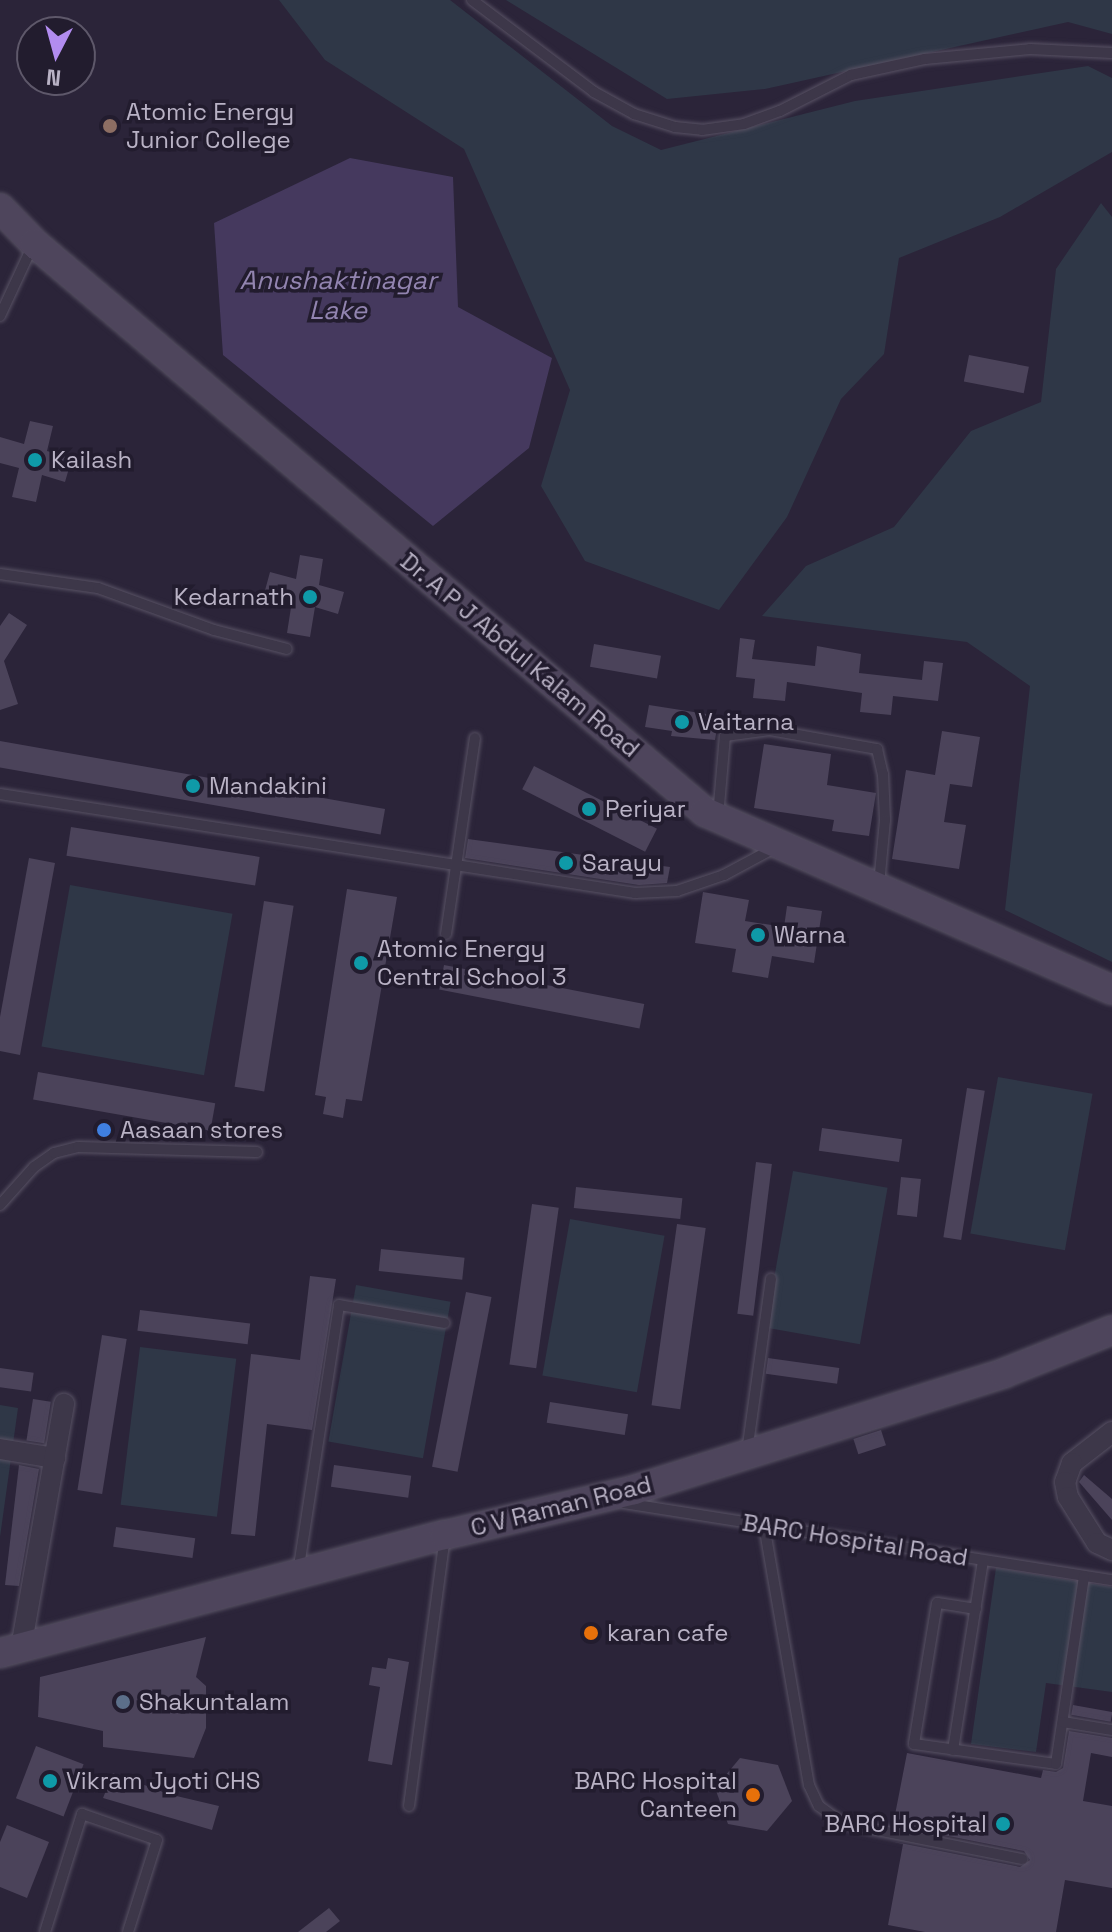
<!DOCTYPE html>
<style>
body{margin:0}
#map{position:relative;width:1112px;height:1932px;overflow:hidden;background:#2b2439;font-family:"Space Grotesk",sans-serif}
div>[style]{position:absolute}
.green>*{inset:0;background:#2f3747;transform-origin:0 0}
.water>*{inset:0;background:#45395e}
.building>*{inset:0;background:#4b435a;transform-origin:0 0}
.roads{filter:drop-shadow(0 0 2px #585264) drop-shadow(0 0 2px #585264)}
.lane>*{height:10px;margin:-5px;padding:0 5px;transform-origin:5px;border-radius:5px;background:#3d3749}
.street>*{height:20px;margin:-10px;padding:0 10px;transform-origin:10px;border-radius:10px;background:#3d3749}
.secondary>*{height:28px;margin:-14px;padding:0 14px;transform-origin:14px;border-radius:14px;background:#4e455c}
.dots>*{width:22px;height:22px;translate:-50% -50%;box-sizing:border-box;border:4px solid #221c2e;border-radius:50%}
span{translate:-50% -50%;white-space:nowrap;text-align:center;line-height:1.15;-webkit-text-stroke:7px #221c2e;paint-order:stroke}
.poi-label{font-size:24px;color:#b9b2c5}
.left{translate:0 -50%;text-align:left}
.right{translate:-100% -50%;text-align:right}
.street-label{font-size:24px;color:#b9b2c5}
.water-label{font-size:26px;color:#9284b0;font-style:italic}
.north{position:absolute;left:16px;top:16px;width:80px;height:80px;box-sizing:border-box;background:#221c2e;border:2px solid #5e586a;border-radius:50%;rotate:186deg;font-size:22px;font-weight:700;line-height:32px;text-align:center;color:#b9b2c5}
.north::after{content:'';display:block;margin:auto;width:28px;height:36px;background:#b28cf0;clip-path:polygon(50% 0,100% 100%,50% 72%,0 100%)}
</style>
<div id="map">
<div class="green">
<i style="clip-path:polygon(279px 0,450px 0,612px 126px,661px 150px,855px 101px,1088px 66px,1112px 78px,1112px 152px,1000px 217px,899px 258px,884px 354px,841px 399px,787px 517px,719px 610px,585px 561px,541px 486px,570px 390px,464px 149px,325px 60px)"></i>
<i style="clip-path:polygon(506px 0,1112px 0,1112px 34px,1068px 22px,765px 89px,667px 99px)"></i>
<i style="clip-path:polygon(1101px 203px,1112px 217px,1112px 962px,1005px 910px,1030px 686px,967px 642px,762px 616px,806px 566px,894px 527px,971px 431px,1041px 402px,1056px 269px)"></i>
<i style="left:70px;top:885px;width:165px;height:164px;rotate:10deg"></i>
<i style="left:998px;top:1077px;width:96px;height:159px;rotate:10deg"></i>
<i style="left:793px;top:1171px;width:96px;height:159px;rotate:10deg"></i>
<i style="left:570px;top:1219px;width:96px;height:159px;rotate:10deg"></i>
<i style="left:356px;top:1285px;width:96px;height:159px;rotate:10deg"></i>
<i style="left:140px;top:1347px;width:97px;height:159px;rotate:7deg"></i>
<i style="clip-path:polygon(0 1405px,18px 1408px,0 1537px)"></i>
<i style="clip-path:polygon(996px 1568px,1112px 1587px,1112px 1692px,1046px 1683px,1036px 1752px,971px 1744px)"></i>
</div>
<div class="water">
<i style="clip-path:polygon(350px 158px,453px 177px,458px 307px,552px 358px,529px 448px,433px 526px,223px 355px,214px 223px)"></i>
</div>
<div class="building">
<i style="left:969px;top:355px;width:61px;height:27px;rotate:11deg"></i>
<i style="clip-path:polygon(30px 421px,53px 426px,47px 451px,72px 458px,65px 482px,42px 475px,36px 502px,12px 497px,19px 468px,0 463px,0 437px,24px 444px)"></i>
<i style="clip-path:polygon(300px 555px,323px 559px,319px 585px,344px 592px,338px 614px,315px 607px,310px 637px,287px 633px,292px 601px,264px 594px,270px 572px,296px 579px)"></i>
<i style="clip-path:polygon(9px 613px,27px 625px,4px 661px,18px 704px,0 710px,0 626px)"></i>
<i style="clip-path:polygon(740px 638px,755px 640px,752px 659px,815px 666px,817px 646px,861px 654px,859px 673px,922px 680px,924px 661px,943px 663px,938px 701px,893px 696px,891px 715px,860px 712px,862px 693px,787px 682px,785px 701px,753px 698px,755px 679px,736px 677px)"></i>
<i style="left:594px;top:644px;width:68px;height:23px;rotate:10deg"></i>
<i style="clip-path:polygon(649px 705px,719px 716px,715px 740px,671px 736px,672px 731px,645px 727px)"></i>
<i style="clip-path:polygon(942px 731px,980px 737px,972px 787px,950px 784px,944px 822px,966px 825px,959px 869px,892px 859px,906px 770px,935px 775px)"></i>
<i style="left:0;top:741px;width:391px;height:26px;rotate:10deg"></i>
<i style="clip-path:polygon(764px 744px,831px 754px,827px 785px,876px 793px,869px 836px,832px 831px,834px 820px,754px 808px)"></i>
<i style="left:534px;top:766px;width:138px;height:26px;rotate:27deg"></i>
<i style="left:71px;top:827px;width:191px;height:29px;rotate:9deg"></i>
<i style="clip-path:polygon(468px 839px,670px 867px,667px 883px,639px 885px,465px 858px)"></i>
<i style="clip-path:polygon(29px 858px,55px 863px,20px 1055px,0 1051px,0 1017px)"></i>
<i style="clip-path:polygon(347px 889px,397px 897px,362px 1101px,346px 1099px,343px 1118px,323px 1114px,326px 1097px,315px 1095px)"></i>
<i style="clip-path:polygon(703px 892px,749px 900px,745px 921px,784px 927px,787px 906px,822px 911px,814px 963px,772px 956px,768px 978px,732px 972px,736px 949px,695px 943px)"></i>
<i style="left:264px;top:901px;width:30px;height:188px;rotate:9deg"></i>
<i style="left:444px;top:965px;width:204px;height:25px;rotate:11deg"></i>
<i style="left:38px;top:1072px;width:180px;height:28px;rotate:10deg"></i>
<i style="left:967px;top:1088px;width:18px;height:151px;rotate:9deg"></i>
<i style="left:822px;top:1128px;width:81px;height:23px;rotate:8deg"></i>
<i style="left:756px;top:1162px;width:16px;height:153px;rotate:7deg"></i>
<i style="left:901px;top:1177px;width:20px;height:38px;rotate:6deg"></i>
<i style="left:576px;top:1187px;width:107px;height:21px;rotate:6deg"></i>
<i style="left:532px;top:1204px;width:27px;height:162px;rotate:8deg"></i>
<i style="left:677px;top:1224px;width:29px;height:183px;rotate:8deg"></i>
<i style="left:381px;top:1249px;width:84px;height:22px;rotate:6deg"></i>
<i style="clip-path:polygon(310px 1276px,336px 1279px,312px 1430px,267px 1424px,255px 1536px,231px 1534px,251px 1354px,300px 1360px)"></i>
<i style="left:466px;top:1292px;width:26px;height:178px;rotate:11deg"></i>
<i style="left:140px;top:1310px;width:111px;height:21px;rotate:7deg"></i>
<i style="left:102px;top:1335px;width:25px;height:157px;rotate:9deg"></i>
<i style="left:768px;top:1358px;width:72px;height:16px;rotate:8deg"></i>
<i style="left:0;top:1368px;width:34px;height:19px;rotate:8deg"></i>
<i style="left:33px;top:1399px;width:18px;height:42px;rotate:9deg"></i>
<i style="left:550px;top:1402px;width:79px;height:21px;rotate:9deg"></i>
<i style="left:881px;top:1430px;width:16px;height:29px;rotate:72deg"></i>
<i style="clip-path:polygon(19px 1465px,39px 1469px,19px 1586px,5px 1585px)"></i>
<i style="left:334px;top:1465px;width:78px;height:22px;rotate:8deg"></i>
<i style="clip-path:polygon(1084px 1475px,1112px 1499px,1112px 1520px,1079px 1482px)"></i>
<i style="left:116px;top:1527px;width:80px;height:20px;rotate:8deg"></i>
<i style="clip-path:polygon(206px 1637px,196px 1677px,206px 1686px,206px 1728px,194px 1758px,103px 1747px,103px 1731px,38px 1717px,40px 1677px)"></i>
<i style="clip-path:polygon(388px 1658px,409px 1662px,392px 1765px,368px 1761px,380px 1687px,369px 1685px,372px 1667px,386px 1669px)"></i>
<i style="left:1073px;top:1705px;width:40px;height:10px;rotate:10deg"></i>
<i style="clip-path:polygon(1069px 1731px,1112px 1738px,1112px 1757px,1091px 1753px,1083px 1801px,1112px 1806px,1112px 1888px,1065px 1880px,1056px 1932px,925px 1932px,888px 1925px,903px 1844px,890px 1841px,1020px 1867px,1030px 1860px,1024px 1851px,893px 1825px,907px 1753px,1041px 1778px,1043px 1770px,1056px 1772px,1063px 1768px)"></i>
<i style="left:36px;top:1746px;width:51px;height:56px;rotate:21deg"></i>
<i style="clip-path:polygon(740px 1758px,778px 1765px,792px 1801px,767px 1831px,728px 1824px,715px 1788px)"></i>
<i style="clip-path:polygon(113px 1773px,168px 1794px,219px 1806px,212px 1830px,103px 1798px)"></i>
<i style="clip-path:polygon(7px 1825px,49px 1842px,27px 1898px,0 1887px,0 1842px)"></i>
<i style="clip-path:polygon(329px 1908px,340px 1921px,326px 1932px,298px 1932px)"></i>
</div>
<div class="roads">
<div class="lane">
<i style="left:472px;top:0;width:153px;rotate:37deg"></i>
<i style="left:594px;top:92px;width:46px;rotate:28.8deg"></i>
<i style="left:634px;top:114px;width:43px;rotate:17.6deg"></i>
<i style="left:675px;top:127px;width:27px;rotate:6deg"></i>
<i style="left:702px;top:130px;width:42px;rotate:-8.1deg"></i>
<i style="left:744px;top:124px;width:38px;rotate:-20deg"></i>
<i style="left:780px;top:111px;width:80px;rotate:-26.9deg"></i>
<i style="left:851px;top:75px;width:76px;rotate:-12.2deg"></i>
<i style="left:925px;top:59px;width:105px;rotate:-5.4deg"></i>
<i style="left:1030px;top:49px;width:82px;rotate:2.8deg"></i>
<i style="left:0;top:316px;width:78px;rotate:-65.1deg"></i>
<i style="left:0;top:574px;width:99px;rotate:8.1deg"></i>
<i style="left:98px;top:588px;width:123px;rotate:19.9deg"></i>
<i style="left:214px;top:630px;width:75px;rotate:14.6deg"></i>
<i style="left:0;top:794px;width:643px;rotate:8.86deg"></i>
<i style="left:635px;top:893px;width:42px;rotate:-2.7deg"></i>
<i style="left:677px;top:891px;width:50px;rotate:-18.8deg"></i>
<i style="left:724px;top:875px;width:59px;rotate:-28.3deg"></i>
<i style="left:718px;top:817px;width:81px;rotate:-85.1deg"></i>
<i style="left:725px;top:736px;width:45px;rotate:-7.6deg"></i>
<i style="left:770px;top:730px;width:109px;rotate:10.1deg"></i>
<i style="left:877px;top:749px;width:26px;rotate:77deg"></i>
<i style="left:883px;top:774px;width:46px;rotate:87.5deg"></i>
<i style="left:885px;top:820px;width:65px;rotate:95.3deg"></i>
<i style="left:446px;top:934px;width:198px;rotate:-81.6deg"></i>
<i style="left:0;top:1205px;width:51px;rotate:-48.2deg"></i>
<i style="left:34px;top:1167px;width:24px;rotate:-35deg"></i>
<i style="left:54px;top:1153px;width:25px;rotate:-14deg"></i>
<i style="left:78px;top:1147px;width:179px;rotate:1.6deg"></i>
<i style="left:747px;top:1452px;width:175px;rotate:-82.1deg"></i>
<i style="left:624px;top:1503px;width:494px;rotate:9deg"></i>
<i style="left:764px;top:1525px;width:264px;rotate:80.2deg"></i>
<i style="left:809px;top:1785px;width:23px;rotate:65deg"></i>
<i style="left:819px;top:1806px;width:29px;rotate:36deg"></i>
<i style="left:842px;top:1823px;width:184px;rotate:11.3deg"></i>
<i style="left:298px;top:1573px;width:271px;rotate:-81.3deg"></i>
<i style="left:339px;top:1305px;width:107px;rotate:9.7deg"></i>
<i style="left:976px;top:1609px;width:39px;rotate:-171deg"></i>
<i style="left:937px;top:1603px;width:143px;rotate:99.3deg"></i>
<i style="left:914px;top:1744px;width:143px;rotate:8deg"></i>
<i style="left:1056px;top:1764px;width:190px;rotate:-81.5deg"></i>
<i style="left:1063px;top:1722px;width:50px;rotate:9.3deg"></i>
<i style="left:953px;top:1750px;width:192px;rotate:-81deg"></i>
<i style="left:409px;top:1806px;width:271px;rotate:-82.4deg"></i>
<i style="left:45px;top:1932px;width:124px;rotate:-72.6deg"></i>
<i style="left:82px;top:1814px;width:79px;rotate:19.1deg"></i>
<i style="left:157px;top:1840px;width:96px;rotate:107.5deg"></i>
</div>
<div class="street">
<i style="left:1112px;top:1432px;width:51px;rotate:142.2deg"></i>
<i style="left:1072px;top:1463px;width:20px;rotate:110deg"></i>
<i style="left:1065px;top:1482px;width:15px;rotate:79deg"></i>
<i style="left:1068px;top:1497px;width:54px;rotate:57.8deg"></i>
<i style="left:1097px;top:1543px;width:17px;rotate:25deg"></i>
<i style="left:0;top:1449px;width:56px;rotate:9.3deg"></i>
<i style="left:21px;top:1648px;width:248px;rotate:-80deg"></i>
</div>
<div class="secondary">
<i style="left:0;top:208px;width:49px;rotate:45.8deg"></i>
<i style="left:34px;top:243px;width:880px;rotate:40.3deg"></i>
<i style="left:705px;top:812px;width:444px;rotate:23.6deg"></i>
<i style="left:0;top:1653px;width:460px;rotate:-14.9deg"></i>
<i style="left:445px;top:1535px;width:194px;rotate:-13.4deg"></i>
<i style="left:634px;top:1490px;width:388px;rotate:-17.5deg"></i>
<i style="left:1004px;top:1373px;width:116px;rotate:-21.7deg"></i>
</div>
</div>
<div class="dots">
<i style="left:110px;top:126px;background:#8d6e63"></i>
<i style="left:35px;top:460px;background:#0f9aa8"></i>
<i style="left:310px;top:597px;background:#0f9aa8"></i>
<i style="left:682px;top:722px;background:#0f9aa8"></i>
<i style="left:193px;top:786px;background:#0f9aa8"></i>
<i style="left:589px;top:809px;background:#0f9aa8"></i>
<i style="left:566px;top:863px;background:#0f9aa8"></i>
<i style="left:758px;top:935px;background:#0f9aa8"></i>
<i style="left:361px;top:963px;background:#0f9aa8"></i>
<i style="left:104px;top:1130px;background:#3f7fe0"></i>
<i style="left:591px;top:1633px;background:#e8710a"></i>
<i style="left:123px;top:1702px;background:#5c6f8a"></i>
<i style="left:50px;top:1781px;background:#0f9aa8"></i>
<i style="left:753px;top:1795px;background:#e8710a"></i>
<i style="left:1003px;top:1824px;background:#0f9aa8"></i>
</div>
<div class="poi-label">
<span class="left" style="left:126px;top:126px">Atomic Energy<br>Junior College</span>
<span class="left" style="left:51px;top:460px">Kailash</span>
<span class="right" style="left:294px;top:597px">Kedarnath</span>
<span class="left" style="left:698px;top:722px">Vaitarna</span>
<span class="left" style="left:209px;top:786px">Mandakini</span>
<span class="left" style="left:605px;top:809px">Periyar</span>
<span class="left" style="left:582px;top:863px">Sarayu</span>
<span class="left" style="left:774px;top:935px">Warna</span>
<span class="left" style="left:377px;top:963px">Atomic Energy<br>Central School 3</span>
<span class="left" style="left:120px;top:1130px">Aasaan stores</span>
<span class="left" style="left:607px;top:1633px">karan cafe</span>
<span class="left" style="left:139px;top:1702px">Shakuntalam</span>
<span class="left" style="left:66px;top:1781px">Vikram Jyoti CHS</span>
<span class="right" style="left:737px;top:1795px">BARC Hospital<br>Canteen</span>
<span class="right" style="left:987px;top:1824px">BARC Hospital</span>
</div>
<div class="street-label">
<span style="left:520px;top:655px;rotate:40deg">Dr. A P J Abdul Kalam Road</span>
<span style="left:561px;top:1506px;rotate:-14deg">C V Raman Road</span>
<span style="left:855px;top:1540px;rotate:9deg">BARC Hospital Road</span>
</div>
<div class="water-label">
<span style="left:338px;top:296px">Anushaktinagar<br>Lake</span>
</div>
<div class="north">N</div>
</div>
